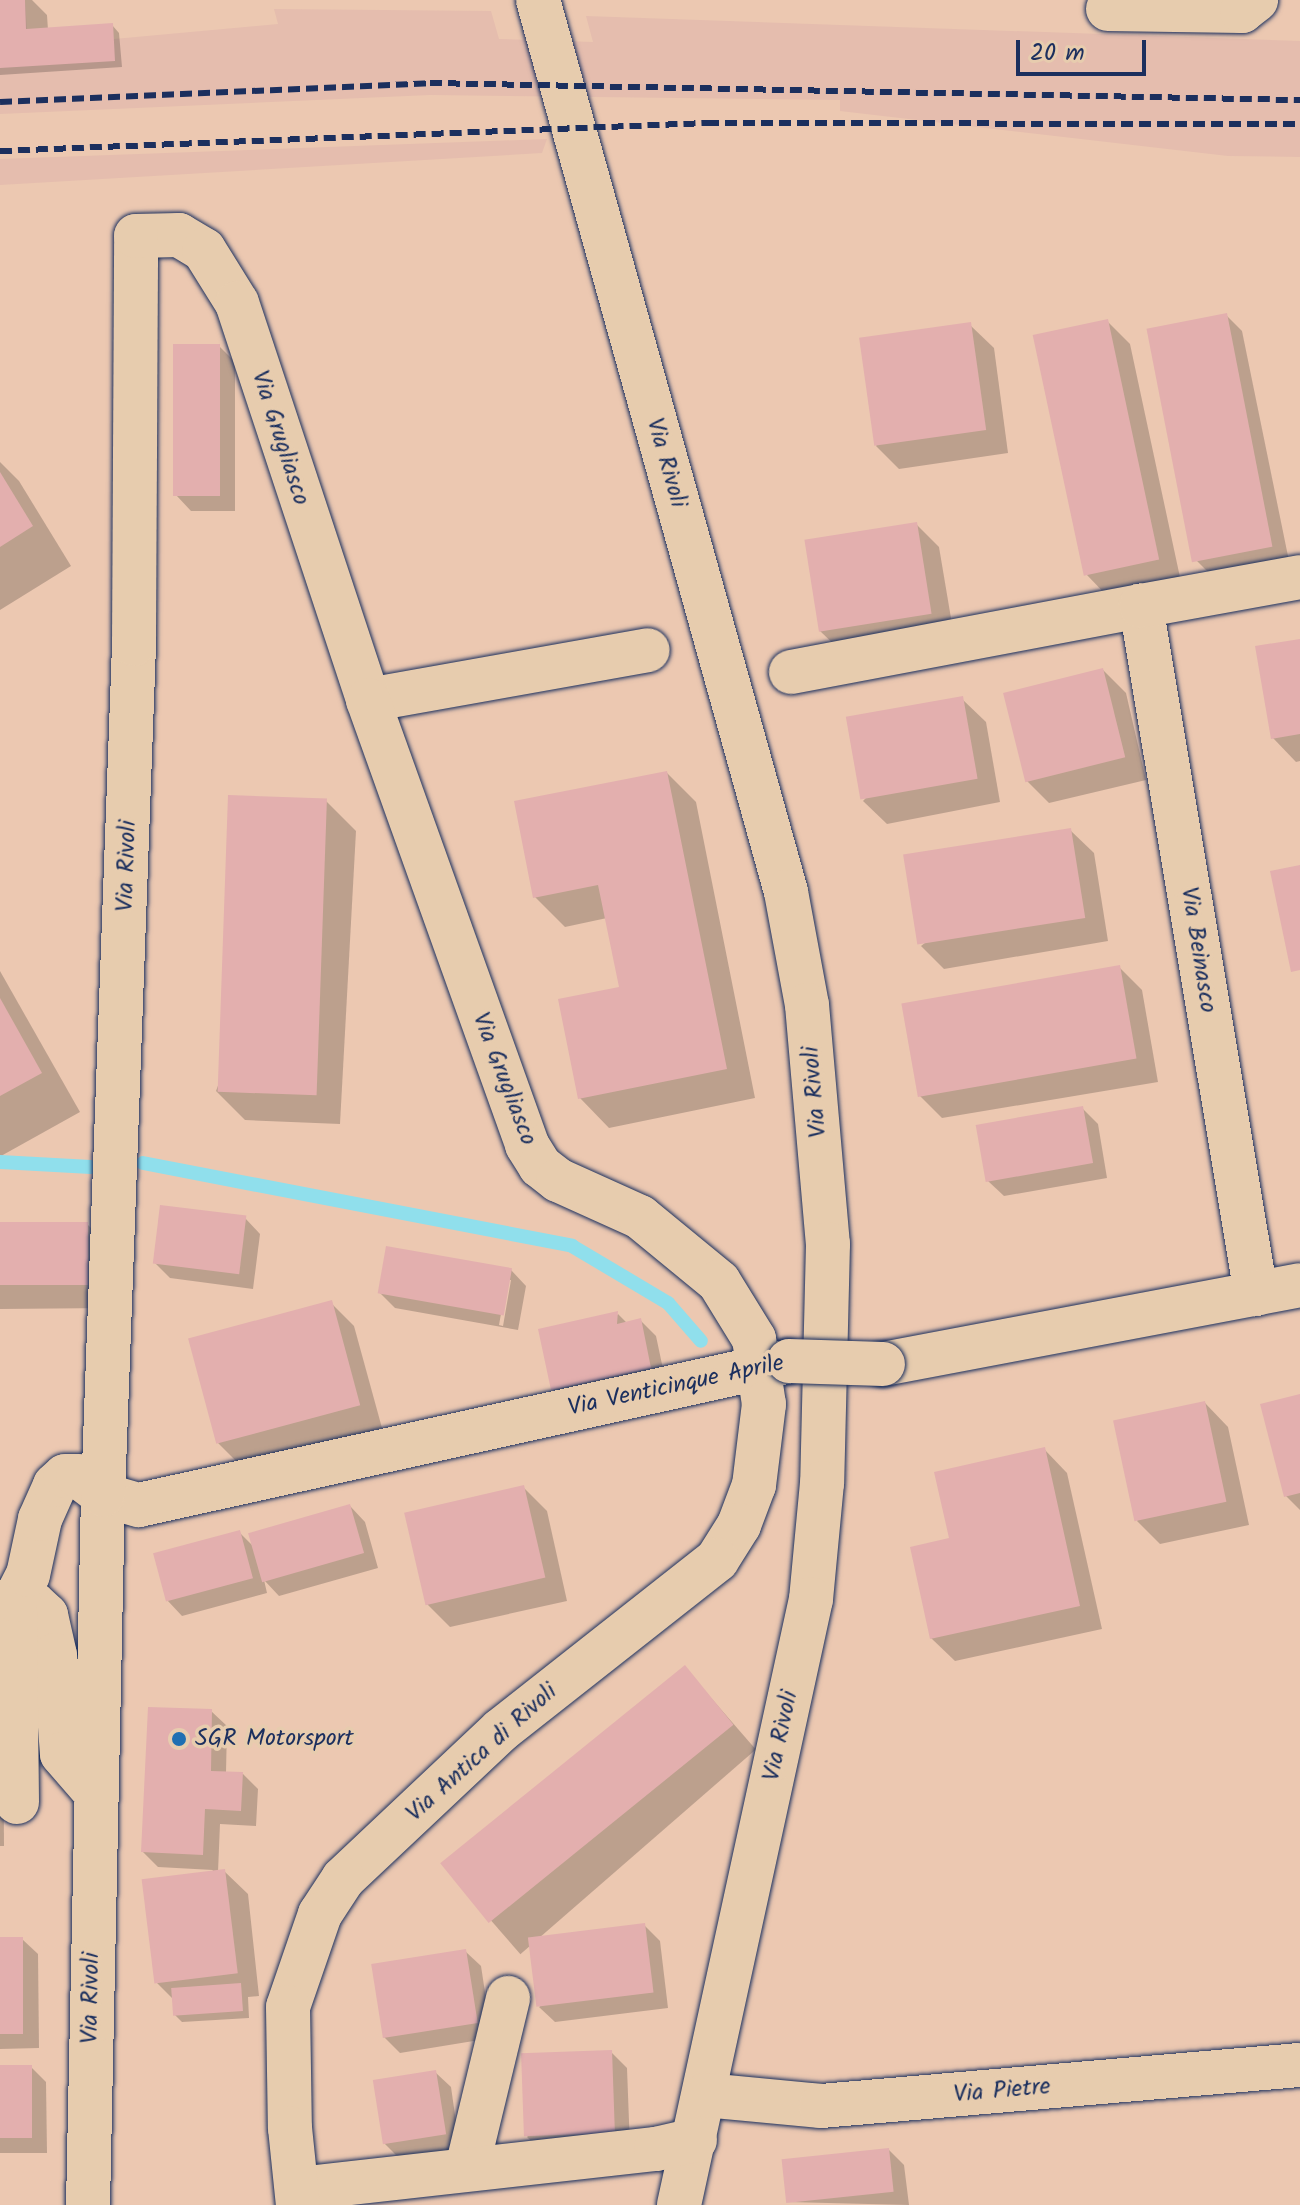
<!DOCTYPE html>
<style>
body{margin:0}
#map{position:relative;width:1300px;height:2205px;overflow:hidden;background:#ecc8b1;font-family:Kalam,sans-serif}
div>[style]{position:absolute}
.built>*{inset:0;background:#e5bdae}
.shadow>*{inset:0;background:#0003;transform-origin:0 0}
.stream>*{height:14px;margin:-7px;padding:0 7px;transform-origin:7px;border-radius:7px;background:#90dfec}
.building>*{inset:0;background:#e3afae;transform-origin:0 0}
.roads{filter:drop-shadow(0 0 2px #1b2f5e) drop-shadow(0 0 2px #1b2f5e)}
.minor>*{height:44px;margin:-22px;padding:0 22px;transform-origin:22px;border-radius:22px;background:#e7ccae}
.rail>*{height:6px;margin-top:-3px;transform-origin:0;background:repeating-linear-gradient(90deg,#1b2f5e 0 12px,transparent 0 18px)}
.bridges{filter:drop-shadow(0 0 2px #1b2f5e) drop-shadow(0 0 2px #1b2f5e)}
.minor-bridge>*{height:44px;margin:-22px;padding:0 22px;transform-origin:22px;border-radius:22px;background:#e7ccae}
.dots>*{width:22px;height:22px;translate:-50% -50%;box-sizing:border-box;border:4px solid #e7ccae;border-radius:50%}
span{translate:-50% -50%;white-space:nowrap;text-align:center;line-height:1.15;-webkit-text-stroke:7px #e7ccae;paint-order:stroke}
.street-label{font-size:24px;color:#1b2f5e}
.poi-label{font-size:24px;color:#1b2f5e}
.left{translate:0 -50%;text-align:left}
.scale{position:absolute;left:1016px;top:40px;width:130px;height:36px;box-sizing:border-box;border:4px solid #1b2f5e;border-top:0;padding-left:10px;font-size:24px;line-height:28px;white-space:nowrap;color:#1b2f5e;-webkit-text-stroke:6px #e7ccae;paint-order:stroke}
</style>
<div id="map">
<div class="built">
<i style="clip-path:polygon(0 0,25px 0,27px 29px,114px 39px,278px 24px,274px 9px,491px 11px,499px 39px,593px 42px,586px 16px,1300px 41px,1300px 157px,1228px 156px,840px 111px,840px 100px,430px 95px,0 114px)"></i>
<i style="clip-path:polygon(547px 139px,542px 153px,0 185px,0 159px)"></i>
</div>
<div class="shadow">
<i style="clip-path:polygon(0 0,32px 0,47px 15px,48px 30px,112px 25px,119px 33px,122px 67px,0 75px)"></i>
<i style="clip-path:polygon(1226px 315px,1242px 331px,1289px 561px,1213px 577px,1197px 561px)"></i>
<i style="clip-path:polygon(1107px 321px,1130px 344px,1181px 582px,1109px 598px,1086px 574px)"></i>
<i style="clip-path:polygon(970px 325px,994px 348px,1008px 453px,899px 469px,876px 446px)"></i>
<i style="clip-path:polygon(219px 346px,235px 362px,235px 511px,191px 511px,176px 495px)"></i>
<i style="clip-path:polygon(0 462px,19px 481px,71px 566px,0 610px)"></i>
<i style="clip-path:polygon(916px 524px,939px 547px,954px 636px,844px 654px,820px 631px)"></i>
<i style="clip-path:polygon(1300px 641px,1300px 761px,1296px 762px,1273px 738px)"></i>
<i style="clip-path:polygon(1103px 670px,1126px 693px,1146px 780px,1049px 803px,1026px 780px)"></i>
<i style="clip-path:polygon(962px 699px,986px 722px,1000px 802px,887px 824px,863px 801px)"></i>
<i style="clip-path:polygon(667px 773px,696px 802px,755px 1098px,609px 1128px,580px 1098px,621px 988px,607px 918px,565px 927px,535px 897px)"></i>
<i style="clip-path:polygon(326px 801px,356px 831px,340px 1124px,245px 1120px,216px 1091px)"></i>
<i style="clip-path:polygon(1070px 830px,1094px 853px,1108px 941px,944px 969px,921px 946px)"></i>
<i style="clip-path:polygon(1119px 967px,1142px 990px,1158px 1082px,942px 1118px,919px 1095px)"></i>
<i style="clip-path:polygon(0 971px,80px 1112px,1px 1156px,0 1155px)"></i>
<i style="clip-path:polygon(1082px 1108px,1098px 1124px,1107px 1178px,1004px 1196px,988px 1181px)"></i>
<i style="clip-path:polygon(245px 1218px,260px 1234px,253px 1289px,170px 1278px,154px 1262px)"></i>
<i style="clip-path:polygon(87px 1224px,110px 1247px,111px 1308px,0 1309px,0 1225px)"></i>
<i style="clip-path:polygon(evenodd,511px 1270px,526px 1286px,518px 1330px,395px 1308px,379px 1292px,511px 1270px,507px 1280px,511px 1280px,503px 1326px,499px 1325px,507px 1280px)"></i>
<i style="clip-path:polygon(331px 1303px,354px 1326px,382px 1428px,241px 1466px,218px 1443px)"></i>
<i style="clip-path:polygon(618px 1314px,627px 1323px,640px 1320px,656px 1336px,666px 1383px,569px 1405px,553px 1389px)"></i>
<i style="clip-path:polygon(1300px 1396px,1300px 1510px,1286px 1496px)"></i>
<i style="clip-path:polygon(1205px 1403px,1228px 1427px,1249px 1525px,1160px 1544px,1137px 1521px)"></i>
<i style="clip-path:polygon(1044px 1449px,1067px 1473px,1102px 1629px,955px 1661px,931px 1638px,951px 1540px)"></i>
<i style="clip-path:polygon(524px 1488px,547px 1511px,567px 1601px,450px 1627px,427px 1604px)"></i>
<i style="clip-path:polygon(350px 1506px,365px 1522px,378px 1568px,279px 1596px,264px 1580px,267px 1593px,182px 1616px,167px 1600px,239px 1532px,254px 1547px)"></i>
<i style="left:685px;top:1668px;width:108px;height:312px;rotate:49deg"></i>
<i style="clip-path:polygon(0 1694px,3px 1697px,4px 1846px,0 1846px)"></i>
<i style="clip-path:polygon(211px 1711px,227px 1726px,226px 1773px,243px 1774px,258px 1789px,256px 1826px,220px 1824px,218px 1872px,224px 1871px,248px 1894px,259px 1996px,248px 1997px,249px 2018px,182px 2022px,175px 2015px,174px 2000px,155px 1981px,213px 1870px,158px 1867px,143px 1852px)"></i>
<i style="clip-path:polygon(644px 1925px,660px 1941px,668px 2008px,555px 2022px,539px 2007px)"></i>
<i style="clip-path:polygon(0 1939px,22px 1939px,38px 1954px,39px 2048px,0 2049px)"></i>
<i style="clip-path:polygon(465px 1951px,481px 1966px,492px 2038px,400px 2053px,384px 2037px)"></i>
<i style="clip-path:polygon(611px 2052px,627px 2068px,630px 2148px,542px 2152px,527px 2137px)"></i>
<i style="clip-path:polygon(0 2067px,31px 2067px,46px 2082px,47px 2153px,0 2153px)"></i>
<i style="clip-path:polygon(435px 2072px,451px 2087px,460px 2150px,400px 2159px,384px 2143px)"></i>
<i style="clip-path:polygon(889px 2150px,904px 2165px,909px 2205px,787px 2202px)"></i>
</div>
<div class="stream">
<i style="left:0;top:1162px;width:91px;rotate:3.1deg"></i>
<i style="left:143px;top:1163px;width:437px;rotate:10.9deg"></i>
<i style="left:572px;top:1246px;width:112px;rotate:30.7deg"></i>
<i style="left:668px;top:1303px;width:50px;rotate:49deg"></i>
</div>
<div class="building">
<i style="clip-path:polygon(0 0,25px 0,26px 29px,113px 23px,115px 61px,0 68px)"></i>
<i style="left:1227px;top:313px;width:238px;height:82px;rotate:79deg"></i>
<i style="left:1108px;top:319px;width:246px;height:77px;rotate:78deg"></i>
<i style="left:971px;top:322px;width:109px;height:113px;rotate:82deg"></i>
<i style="left:220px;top:344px;width:152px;height:47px;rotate:90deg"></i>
<i style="clip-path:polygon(0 472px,33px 526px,0 547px)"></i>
<i style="left:917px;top:522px;width:93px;height:114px;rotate:81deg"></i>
<i style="clip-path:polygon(1300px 639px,1300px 734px,1271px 739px,1255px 646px)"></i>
<i style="left:1103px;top:668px;width:92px;height:103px;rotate:76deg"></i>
<i style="left:963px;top:696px;width:84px;height:119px;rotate:80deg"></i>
<i style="clip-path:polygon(667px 771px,727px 1069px,578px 1099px,558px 999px,619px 987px,598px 885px,533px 898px,514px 801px)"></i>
<i style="left:228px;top:795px;width:99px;height:297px;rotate:2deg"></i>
<i style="left:1071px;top:828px;width:91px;height:170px;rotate:81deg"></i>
<i style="clip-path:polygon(1300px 865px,1300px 970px,1291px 972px,1270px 871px)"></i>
<i style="left:1120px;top:965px;width:95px;height:222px;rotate:80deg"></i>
<i style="clip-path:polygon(0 998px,42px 1073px,0 1096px)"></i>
<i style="left:1083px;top:1106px;width:58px;height:109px;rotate:80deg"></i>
<i style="left:160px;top:1205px;width:87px;height:59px;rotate:7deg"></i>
<i style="left:88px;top:1222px;width:63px;height:88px;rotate:90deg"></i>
<i style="left:386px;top:1246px;width:128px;height:48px;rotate:10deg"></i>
<i style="left:332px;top:1300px;width:109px;height:149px;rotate:75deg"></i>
<i style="clip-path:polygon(618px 1311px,617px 1324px,641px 1318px,651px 1368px,551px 1390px,538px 1329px)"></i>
<i style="clip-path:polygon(1300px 1394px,1300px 1493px,1284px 1497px,1260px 1404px)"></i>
<i style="left:1205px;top:1401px;width:103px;height:94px;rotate:78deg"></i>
<i style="clip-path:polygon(1045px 1447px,1080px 1606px,930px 1639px,910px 1547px,949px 1538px,934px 1472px)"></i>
<i style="left:524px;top:1485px;width:95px;height:123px;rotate:77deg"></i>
<i style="left:350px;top:1504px;width:51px;height:106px;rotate:74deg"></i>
<i style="left:240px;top:1530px;width:50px;height:90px;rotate:75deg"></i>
<i style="left:685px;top:1665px;width:77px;height:315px;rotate:51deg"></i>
<i style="clip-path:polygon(148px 1707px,212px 1709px,211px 1771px,243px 1772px,241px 1811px,205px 1809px,203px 1855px,141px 1852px)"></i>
<i style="left:225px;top:1869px;width:105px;height:84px;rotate:83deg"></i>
<i style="left:645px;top:1923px;width:70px;height:118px;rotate:83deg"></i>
<i style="left:0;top:1937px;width:23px;height:97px"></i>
<i style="left:466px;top:1949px;width:75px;height:96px;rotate:81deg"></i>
<i style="left:241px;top:1983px;width:28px;height:70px;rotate:86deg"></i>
<i style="left:612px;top:2050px;width:83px;height:91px;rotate:88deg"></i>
<i style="left:0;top:2065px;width:32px;height:73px"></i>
<i style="left:436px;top:2070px;width:65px;height:64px;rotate:81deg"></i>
<i style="left:889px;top:2148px;width:44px;height:108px;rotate:84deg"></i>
</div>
<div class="roads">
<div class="minor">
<i style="left:538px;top:0;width:926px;rotate:74.46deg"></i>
<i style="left:786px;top:892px;width:115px;rotate:79.5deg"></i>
<i style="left:807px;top:1005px;width:240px;rotate:85deg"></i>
<i style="left:828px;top:1244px;width:239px;rotate:91.4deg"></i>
<i style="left:822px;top:1483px;width:117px;rotate:95.4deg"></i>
<i style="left:811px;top:1599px;width:620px;rotate:102.29deg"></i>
<i style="left:1108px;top:9px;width:134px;rotate:0.9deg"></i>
<i style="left:1242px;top:11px;width:18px;rotate:-38deg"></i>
<i style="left:791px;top:672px;width:356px;rotate:-10.7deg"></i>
<i style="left:368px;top:700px;width:284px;rotate:-10.1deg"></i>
<i style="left:1256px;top:1294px;width:698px;rotate:-99.49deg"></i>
<i style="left:1141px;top:606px;width:162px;rotate:-10.3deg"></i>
<i style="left:883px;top:1364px;width:424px;rotate:-10.7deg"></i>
<i style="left:0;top:1602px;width:33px;rotate:2deg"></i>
<i style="left:33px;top:1603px;width:18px;rotate:43deg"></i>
<i style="left:46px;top:1615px;width:41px;rotate:77.3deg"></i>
<i style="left:55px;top:1655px;width:99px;rotate:86deg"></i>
<i style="left:62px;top:1754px;width:50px;rotate:49deg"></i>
<i style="left:17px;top:1802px;width:202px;rotate:-90.6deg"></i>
<i style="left:15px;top:1600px;width:28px;rotate:-63deg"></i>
<i style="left:28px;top:1575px;width:57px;rotate:-77.9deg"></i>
<i style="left:40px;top:1519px;width:37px;rotate:-66deg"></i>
<i style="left:55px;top:1485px;width:13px;rotate:-42deg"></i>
<i style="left:65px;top:1476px;width:13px"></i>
<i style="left:78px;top:1476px;width:31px;rotate:37deg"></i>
<i style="left:103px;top:1495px;width:37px;rotate:16deg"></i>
<i style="left:139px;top:1505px;width:663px;rotate:-12.46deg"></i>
<i style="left:705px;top:2095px;width:117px;rotate:5.4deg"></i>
<i style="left:821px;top:2106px;width:481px;rotate:-4.9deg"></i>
<i style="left:467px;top:2168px;width:175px;rotate:-76.4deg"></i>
<i style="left:298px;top:2189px;width:360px;rotate:-6.4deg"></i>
<i style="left:656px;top:2149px;width:40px;rotate:-13deg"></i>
<i style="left:88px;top:2205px;width:710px;rotate:-88.79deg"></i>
<i style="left:103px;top:1495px;width:852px;rotate:-87.91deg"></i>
<i style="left:134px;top:644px;width:408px;rotate:-89.7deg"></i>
<i style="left:136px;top:236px;width:43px;rotate:-1.3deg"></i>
<i style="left:179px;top:235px;width:29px;rotate:31deg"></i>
<i style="left:204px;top:250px;width:62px;rotate:58.1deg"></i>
<i style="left:237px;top:303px;width:418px;rotate:71.7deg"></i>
<i style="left:368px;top:700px;width:473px;rotate:70.3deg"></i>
<i style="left:527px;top:1145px;width:25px;rotate:58deg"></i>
<i style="left:540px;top:1166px;width:23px;rotate:38deg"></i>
<i style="left:558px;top:1180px;width:90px;rotate:24.3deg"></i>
<i style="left:640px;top:1217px;width:102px;rotate:39.4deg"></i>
<i style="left:719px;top:1282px;width:67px;rotate:58.4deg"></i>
<i style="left:754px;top:1339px;width:66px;rotate:81.3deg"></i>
<i style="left:764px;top:1404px;width:82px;rotate:97deg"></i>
<i style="left:754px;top:1485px;width:43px;rotate:110.6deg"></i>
<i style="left:739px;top:1525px;width:41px;rotate:122.2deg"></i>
<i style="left:717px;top:1560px;width:275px;rotate:141.8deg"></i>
<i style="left:501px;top:1730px;width:217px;rotate:136.7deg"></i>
<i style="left:343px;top:1879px;width:42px;rotate:123.3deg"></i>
<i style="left:320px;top:1914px;width:98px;rotate:109deg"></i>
<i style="left:288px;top:2007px;width:121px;rotate:89.1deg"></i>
<i style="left:290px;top:2128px;width:77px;rotate:84.1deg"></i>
</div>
</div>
<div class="rail">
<i style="left:0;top:102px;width:430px;rotate:-2.5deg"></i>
<i style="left:430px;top:83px;width:870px;rotate:1.12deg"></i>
<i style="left:0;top:151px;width:708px;rotate:-2.27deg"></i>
<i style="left:707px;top:123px;width:593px;rotate:0.1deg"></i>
</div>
<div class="bridges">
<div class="minor-bridge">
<i style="left:789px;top:1361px;width:94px;rotate:1.8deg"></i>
</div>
</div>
<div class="dots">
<i style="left:179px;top:1739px;background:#1f6fb2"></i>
</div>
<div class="street-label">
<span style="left:280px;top:438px;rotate:72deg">Via Grugliasco</span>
<span style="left:666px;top:463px;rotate:74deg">Via Rivoli</span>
<span style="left:127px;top:866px;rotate:-88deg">Via Rivoli</span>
<span style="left:1198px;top:950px;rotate:81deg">Via Beinasco</span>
<span style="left:504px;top:1079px;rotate:69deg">Via Grugliasco</span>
<span style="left:815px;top:1092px;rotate:-95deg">Via Rivoli</span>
<span style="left:676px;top:1386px;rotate:-12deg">Via Venticinque Aprile</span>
<span style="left:781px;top:1736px;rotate:-78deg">Via Rivoli</span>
<span style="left:482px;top:1753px;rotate:-42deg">Via Antica di Rivoli</span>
<span style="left:91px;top:1998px;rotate:-89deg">Via Rivoli</span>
<span style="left:1002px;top:2091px;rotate:-5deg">Via Pietre</span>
</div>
<div class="poi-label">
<span class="left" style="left:195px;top:1739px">SGR Motorsport</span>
</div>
<div class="scale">20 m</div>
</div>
